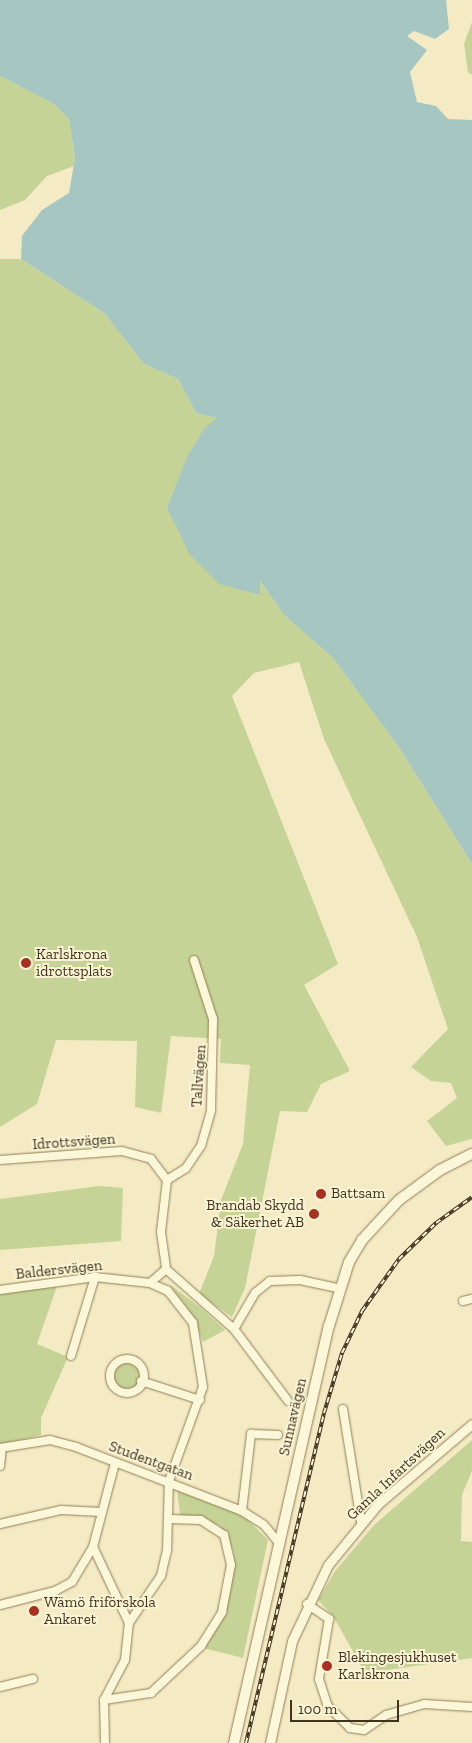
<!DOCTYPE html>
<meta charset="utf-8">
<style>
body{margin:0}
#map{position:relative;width:472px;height:1743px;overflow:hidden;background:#f4ebc4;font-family:"Zilla Slab",serif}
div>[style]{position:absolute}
.green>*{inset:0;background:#c5d496}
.round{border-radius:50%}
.water>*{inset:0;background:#a6c7c1}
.roads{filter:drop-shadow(0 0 1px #927e57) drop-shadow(0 0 1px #927e57)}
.minor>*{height:8px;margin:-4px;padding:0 4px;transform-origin:4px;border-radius:4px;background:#fdf7d9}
.minor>.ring{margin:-4px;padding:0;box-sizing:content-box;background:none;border:8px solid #fdf7d9;border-radius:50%}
.tertiary>*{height:9px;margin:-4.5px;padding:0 4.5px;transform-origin:4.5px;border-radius:4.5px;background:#fdf7d9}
.secondary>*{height:10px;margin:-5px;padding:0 5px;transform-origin:5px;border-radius:5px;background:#fdf7d9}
.rail>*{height:4px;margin-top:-2px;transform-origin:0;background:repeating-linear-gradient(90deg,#faf4d5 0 5.5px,#40321d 0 11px);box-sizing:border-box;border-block:1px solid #40321d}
.dots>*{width:14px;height:14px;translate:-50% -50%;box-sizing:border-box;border:2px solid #faf4d5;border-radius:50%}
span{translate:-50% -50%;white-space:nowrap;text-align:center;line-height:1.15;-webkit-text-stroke:4px #faf4d5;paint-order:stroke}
.poi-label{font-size:15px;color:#40321d}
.left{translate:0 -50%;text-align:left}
.right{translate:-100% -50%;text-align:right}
.street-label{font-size:15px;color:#40321d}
.scale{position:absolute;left:290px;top:1700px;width:109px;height:22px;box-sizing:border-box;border:2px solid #40321d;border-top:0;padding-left:6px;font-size:15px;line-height:18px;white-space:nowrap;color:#40321d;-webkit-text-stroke:4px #faf4d5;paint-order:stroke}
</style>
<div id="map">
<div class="green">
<i style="clip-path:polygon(472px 22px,472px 75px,468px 72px,464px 44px)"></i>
<i style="clip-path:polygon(0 76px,54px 104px,69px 119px,75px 158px,74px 166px,47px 176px,25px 200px,0 210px)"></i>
<i style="clip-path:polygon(0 259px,21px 259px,104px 313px,144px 364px,178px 379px,196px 413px,217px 418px,242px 590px,259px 595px,259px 580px,284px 615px,333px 658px,400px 749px,472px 864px,472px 1139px,446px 1146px,427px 1121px,457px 1098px,451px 1083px,431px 1081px,411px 1067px,448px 1029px,417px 937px,324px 739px,299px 662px,254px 673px,232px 696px,338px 964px,304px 985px,350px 1071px,321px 1084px,307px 1112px,280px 1111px,245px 1288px,232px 1317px,199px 1294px,214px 1256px,221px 1200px,243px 1144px,250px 1065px,220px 1063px,221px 1039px,171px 1036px,161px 1113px,135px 1107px,137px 1041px,56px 1040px,37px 1104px,0 1127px)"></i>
<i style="clip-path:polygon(99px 1186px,123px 1188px,121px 1241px,0 1250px,0 1199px)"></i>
<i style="clip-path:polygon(169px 1284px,201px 1308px,225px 1330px,203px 1342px,192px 1314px)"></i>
<i style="clip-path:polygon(57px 1286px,37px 1344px,68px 1357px,41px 1418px,41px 1435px,0 1445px,0 1294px)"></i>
<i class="round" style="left:113px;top:1363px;width:28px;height:28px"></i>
<i style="clip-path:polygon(472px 1440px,472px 1471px,462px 1495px,461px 1541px,472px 1542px,472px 1658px,365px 1673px,333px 1616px,318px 1600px,336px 1570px,374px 1525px)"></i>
<i style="clip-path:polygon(177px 1490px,241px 1513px,268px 1540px,243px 1658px,203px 1648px,225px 1614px,235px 1565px,233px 1549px,219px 1525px,180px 1515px)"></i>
</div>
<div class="water">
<i style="clip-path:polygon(0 0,446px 0,449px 29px,435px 39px,414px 31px,407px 36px,427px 50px,410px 72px,417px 102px,436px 106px,448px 119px,472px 120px,472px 864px,400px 749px,333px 658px,284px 615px,260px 581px,260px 595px,219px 584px,189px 553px,167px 508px,187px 457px,204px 429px,217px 418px,196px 413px,178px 379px,144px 364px,104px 313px,21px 259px,22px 236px,42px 210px,69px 193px,75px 158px,69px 119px,54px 104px,0 76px)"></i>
</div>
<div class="roads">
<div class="minor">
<i style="left:0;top:1160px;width:122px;rotate:-4.2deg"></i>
<i style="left:122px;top:1151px;width:30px;rotate:15deg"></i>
<i style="left:151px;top:1159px;width:26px;rotate:53deg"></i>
<i style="left:167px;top:1180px;width:52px;rotate:96.6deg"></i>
<i style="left:161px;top:1232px;width:37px;rotate:82deg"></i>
<i style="left:166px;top:1269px;width:91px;rotate:41.4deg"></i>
<i style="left:234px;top:1329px;width:90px;rotate:53.1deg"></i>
<i style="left:167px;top:1180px;width:22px;rotate:-32deg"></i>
<i style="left:186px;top:1168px;width:27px;rotate:-56deg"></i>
<i style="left:201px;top:1146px;width:37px;rotate:-74deg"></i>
<i style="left:211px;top:1110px;width:91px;rotate:-88.7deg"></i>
<i style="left:213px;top:1019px;width:62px;rotate:-107.9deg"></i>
<i style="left:0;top:1290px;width:96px;rotate:-7.8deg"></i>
<i style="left:95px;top:1277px;width:55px;rotate:6.2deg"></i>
<i style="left:463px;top:1301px;width:9px;rotate:-13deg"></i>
<i style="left:234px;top:1329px;width:42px;rotate:-59.7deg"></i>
<i style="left:255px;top:1293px;width:19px;rotate:-39deg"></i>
<i style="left:270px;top:1281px;width:30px;rotate:-2deg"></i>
<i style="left:300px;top:1280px;width:40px;rotate:12deg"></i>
<i style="left:71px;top:1356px;width:83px;rotate:-73.1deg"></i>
<i class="ring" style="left:110px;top:1359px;width:26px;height:26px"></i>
<i style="left:141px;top:1381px;width:62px;rotate:17.9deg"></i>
<i style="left:343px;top:1409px;width:114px;rotate:80.9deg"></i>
<i style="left:0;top:1448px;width:51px;rotate:-9.1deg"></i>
<i style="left:50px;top:1440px;width:27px;rotate:15deg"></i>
<i style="left:76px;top:1447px;width:178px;rotate:21.1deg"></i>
<i style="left:242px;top:1511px;width:26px;rotate:32deg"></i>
<i style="left:264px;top:1525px;width:25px;rotate:50deg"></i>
<i style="left:0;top:1466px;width:18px;rotate:-84deg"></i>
<i style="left:242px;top:1511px;width:78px;rotate:-83.3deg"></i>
<i style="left:251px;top:1434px;width:27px;rotate:2deg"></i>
<i style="left:0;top:1524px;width:63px;rotate:-12.9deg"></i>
<i style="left:61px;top:1510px;width:40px;rotate:2.9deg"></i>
<i style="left:307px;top:1604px;width:27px;rotate:34deg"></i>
<i style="left:329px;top:1619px;width:61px;rotate:99.5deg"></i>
<i style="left:319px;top:1679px;width:28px;rotate:72deg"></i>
<i style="left:328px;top:1706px;width:31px;rotate:45deg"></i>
<i style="left:350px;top:1728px;width:14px;rotate:8deg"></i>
<i style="left:364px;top:1730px;width:27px;rotate:-34deg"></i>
<i style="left:386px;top:1715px;width:40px;rotate:-16deg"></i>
<i style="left:424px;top:1704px;width:48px;rotate:3.6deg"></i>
<i style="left:0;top:1605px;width:57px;rotate:-14.3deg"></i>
<i style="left:55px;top:1591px;width:19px;rotate:-28deg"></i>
<i style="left:72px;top:1582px;width:41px;rotate:-59deg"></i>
<i style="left:129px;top:1623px;width:57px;rotate:-55.8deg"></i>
<i style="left:161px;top:1576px;width:26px;rotate:-77deg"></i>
<i style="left:167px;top:1551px;width:70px;rotate:-88.4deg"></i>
<i style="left:169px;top:1481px;width:100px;rotate:-70.1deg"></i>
<i style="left:203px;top:1387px;width:65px;rotate:-98.9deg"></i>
<i style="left:193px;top:1323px;width:41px;rotate:-128deg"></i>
<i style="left:168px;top:1291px;width:20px;rotate:-156deg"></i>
<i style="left:150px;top:1283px;width:21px;rotate:-41deg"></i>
<i style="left:0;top:1687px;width:34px;rotate:-14deg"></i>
<i style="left:104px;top:1700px;width:48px;rotate:-8.5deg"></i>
<i style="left:151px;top:1693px;width:69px;rotate:-43.2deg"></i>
<i style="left:201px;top:1646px;width:40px;rotate:-58deg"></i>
<i style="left:222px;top:1612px;width:48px;rotate:-79.2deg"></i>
<i style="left:231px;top:1565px;width:31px;rotate:-103deg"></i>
<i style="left:224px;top:1535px;width:27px;rotate:-147deg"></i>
<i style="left:201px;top:1520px;width:32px;rotate:-178deg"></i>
<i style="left:105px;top:1743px;width:43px;rotate:-91.3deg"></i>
<i style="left:104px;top:1700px;width:45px;rotate:-62.3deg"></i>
<i style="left:125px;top:1660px;width:37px;rotate:-84deg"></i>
<i style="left:129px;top:1623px;width:84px;rotate:-115.3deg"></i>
<i style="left:93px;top:1547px;width:87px;rotate:-75.3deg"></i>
</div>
<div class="tertiary">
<i style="left:270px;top:1743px;width:104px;rotate:-77.8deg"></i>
<i style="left:292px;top:1641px;width:84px;rotate:-64.7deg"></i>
<i style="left:328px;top:1565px;width:79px;rotate:-50.7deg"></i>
<i style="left:378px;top:1504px;width:123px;rotate:-40.4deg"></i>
</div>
<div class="secondary">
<i style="left:234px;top:1743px;width:428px;rotate:-77.2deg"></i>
<i style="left:329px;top:1326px;width:67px;rotate:-72.6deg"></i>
<i style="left:349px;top:1262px;width:26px;rotate:-59deg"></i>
<i style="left:362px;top:1240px;width:54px;rotate:-47.2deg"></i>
<i style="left:399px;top:1200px;width:51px;rotate:-36.2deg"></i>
<i style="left:440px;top:1170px;width:36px;rotate:-27deg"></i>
</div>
</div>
<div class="rail">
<i style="left:246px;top:1743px;width:339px;rotate:-76.7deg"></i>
<i style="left:324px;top:1413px;width:63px;rotate:-73.3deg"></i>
<i style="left:342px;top:1353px;width:47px;rotate:-64.5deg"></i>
<i style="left:362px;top:1311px;width:64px;rotate:-54.6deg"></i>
<i style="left:399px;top:1259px;width:52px;rotate:-44.2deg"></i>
<i style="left:436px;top:1223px;width:44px;rotate:-35.8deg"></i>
</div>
<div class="dots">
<i style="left:26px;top:963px;background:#a92f1f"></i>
<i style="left:321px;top:1194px;background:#a92f1f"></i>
<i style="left:314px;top:1214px;background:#a92f1f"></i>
<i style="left:34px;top:1611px;background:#a92f1f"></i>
<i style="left:327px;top:1666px;background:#a92f1f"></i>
</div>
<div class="poi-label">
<span class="left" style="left:36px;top:963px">Karlskrona<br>idrottsplats</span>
<span class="left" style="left:331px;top:1194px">Battsam</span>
<span class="right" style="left:304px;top:1214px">Brandab Skydd<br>&amp; Säkerhet AB</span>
<span class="left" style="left:44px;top:1611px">Wämö friförskola<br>Ankaret</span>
<span class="left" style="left:338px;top:1666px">Blekingesjukhuset<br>Karlskrona</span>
</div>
<div class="street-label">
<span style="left:199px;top:1076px;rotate:-86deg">Tallvägen</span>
<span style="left:74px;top:1142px;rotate:-4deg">Idrottsvägen</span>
<span style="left:59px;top:1270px;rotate:-6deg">Baldersvägen</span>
<span style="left:293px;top:1417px;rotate:-77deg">Sunnavägen</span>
<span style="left:151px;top:1461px;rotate:20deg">Studentgatan</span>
<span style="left:396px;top:1474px;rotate:-43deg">Gamla Infartsvägen</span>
</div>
<div class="scale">100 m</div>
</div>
